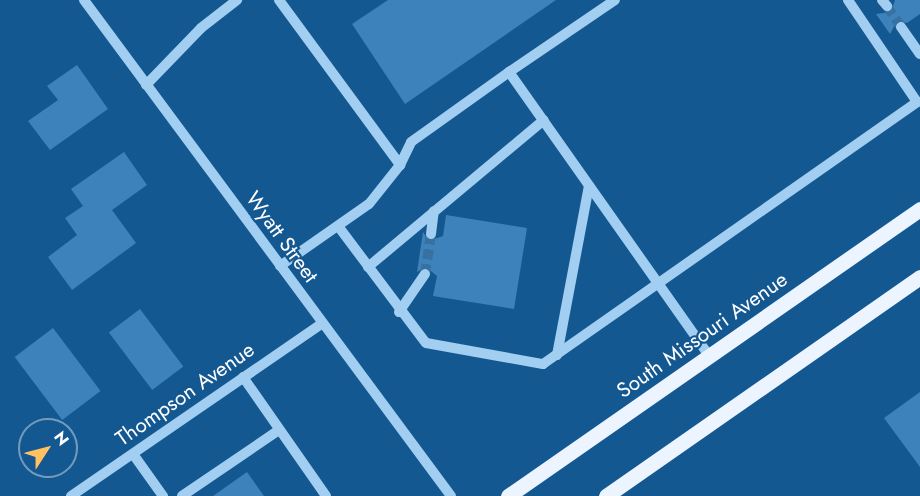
<!DOCTYPE html>
<style>
body{margin:0}
#map{position:relative;width:920px;height:496px;overflow:hidden;background:#145892;font-family:Jost,sans-serif}
div>[style]{position:absolute}
.building>*{inset:0;background:#3d82ba;transform-origin:0 0}
.minor-tunnel>*{height:10px;margin-top:-5px;transform-origin:0;background:repeating-linear-gradient(90deg,#3771a2 0 10px,transparent 0 15px)}
.minor>*{height:10px;margin:-5px;padding:0 5px;transform-origin:5px;border-radius:5px;background:#a2cef1}
.major>*{height:15px;margin:-7.5px;padding:0 7.5px;transform-origin:7.5px;border-radius:7.5px;background:#ecf5ff}
span{translate:-50% -50%;white-space:nowrap;text-align:center;line-height:1.15;-webkit-text-stroke:4.5px #145892;paint-order:stroke}
.street-label{font-size:21px;color:#fff}
.north{position:absolute;left:18px;top:418px;width:60px;height:60px;box-sizing:border-box;background:#145892;border:2px solid #729bbe;border-radius:50%;rotate:54deg;font-size:16px;font-weight:700;line-height:24px;text-align:center;color:#fff}
.north::after{content:'';display:block;margin:auto;width:21px;height:27px;background:#ffc162;clip-path:polygon(50% 0,100% 100%,50% 72%,0 100%)}
</style>
<div id="map">
<div class="building">
<i style="clip-path:polygon(388px 0,556px 0,405px 104px,352px 24px)"></i>
<i style="clip-path:polygon(920px 0,920px 14px,907px 23px,897px 21px,890px 34px,876px 14px,891px 12px,895px 0)"></i>
<i style="clip-path:polygon(77px 65px,108px 109px,50px 150px,28px 121px,58px 100px,47px 86px)"></i>
<i style="clip-path:polygon(124px 152px,147px 185px,112px 210px,136px 243px,72px 290px,48px 257px,77px 235px,65px 218px,83px 206px,71px 189px)"></i>
<i style="clip-path:polygon(446px 215px,527px 228px,514px 309px,433px 296px,437px 276px,426px 267px,417px 272px,423px 232px,429px 241px,443px 236px)"></i>
<i style="left:140px;top:309px;width:72px;height:39px;rotate:53deg"></i>
<i style="left:53px;top:328px;width:79px;height:48px;rotate:53deg"></i>
<i style="clip-path:polygon(920px 392px,920px 467px,884px 418px)"></i>
<i style="clip-path:polygon(247px 472px,264px 496px,213px 496px)"></i>
</div>
<div class="minor-tunnel">
<i style="left:887px;top:6px;width:25px;rotate:56deg"></i>
<i style="left:425px;top:274px;width:40px;rotate:-81.5deg"></i>
</div>
<div class="minor">
<i style="left:84px;top:0;width:617px;rotate:53.5deg"></i>
<i style="left:279px;top:0;width:205px;rotate:53.7deg"></i>
<i style="left:882px;top:0;width:8px;rotate:50deg"></i>
<i style="left:901px;top:27px;width:33px;rotate:55deg"></i>
<i style="left:509px;top:72px;width:128px;rotate:-34.2deg"></i>
<i style="left:146px;top:85px;width:79px;rotate:-46deg"></i>
<i style="left:201px;top:28px;width:46px;rotate:-37.9deg"></i>
<i style="left:338px;top:226px;width:146px;rotate:53.1deg"></i>
<i style="left:426px;top:343px;width:119px;rotate:10.2deg"></i>
<i style="left:543px;top:364px;width:457px;rotate:-35deg"></i>
<i style="left:917px;top:102px;width:123px;rotate:-124.1deg"></i>
<i style="left:431px;top:234px;width:23px;rotate:-83deg"></i>
<i style="left:280px;top:266px;width:108px;rotate:-34.9deg"></i>
<i style="left:369px;top:204px;width:50px;rotate:-51.5deg"></i>
<i style="left:400px;top:165px;width:25px;rotate:-64deg"></i>
<i style="left:411px;top:142px;width:120px;rotate:-35.5deg"></i>
<i style="left:509px;top:72px;width:347px;rotate:54.8deg"></i>
<i style="left:368px;top:267px;width:229px;rotate:-39.9deg"></i>
<i style="left:399px;top:312px;width:46px;rotate:-55.6deg"></i>
<i style="left:557px;top:355px;width:172px;rotate:-79.3deg"></i>
<i style="left:243px;top:377px;width:145px;rotate:55.1deg"></i>
<i style="left:133px;top:454px;width:52px;rotate:54.5deg"></i>
<i style="left:71px;top:496px;width:303px;rotate:-34.5deg"></i>
<i style="left:182px;top:496px;width:117px;rotate:-34.2deg"></i>
</div>
<div class="major">
<i style="left:508px;top:496px;width:502px;rotate:-34.86deg"></i>
<i style="left:606px;top:496px;width:383px;rotate:-34.9deg"></i>
</div>
<div class="street-label">
<span style="left:282px;top:237px;rotate:54deg">Wyatt Street</span>
<span style="left:702px;top:335px;rotate:-35deg">South Missouri Avenue</span>
<span style="left:185px;top:394px;rotate:-35deg">Thompson Avenue</span>
</div>
<div class="north">N</div>
</div>
